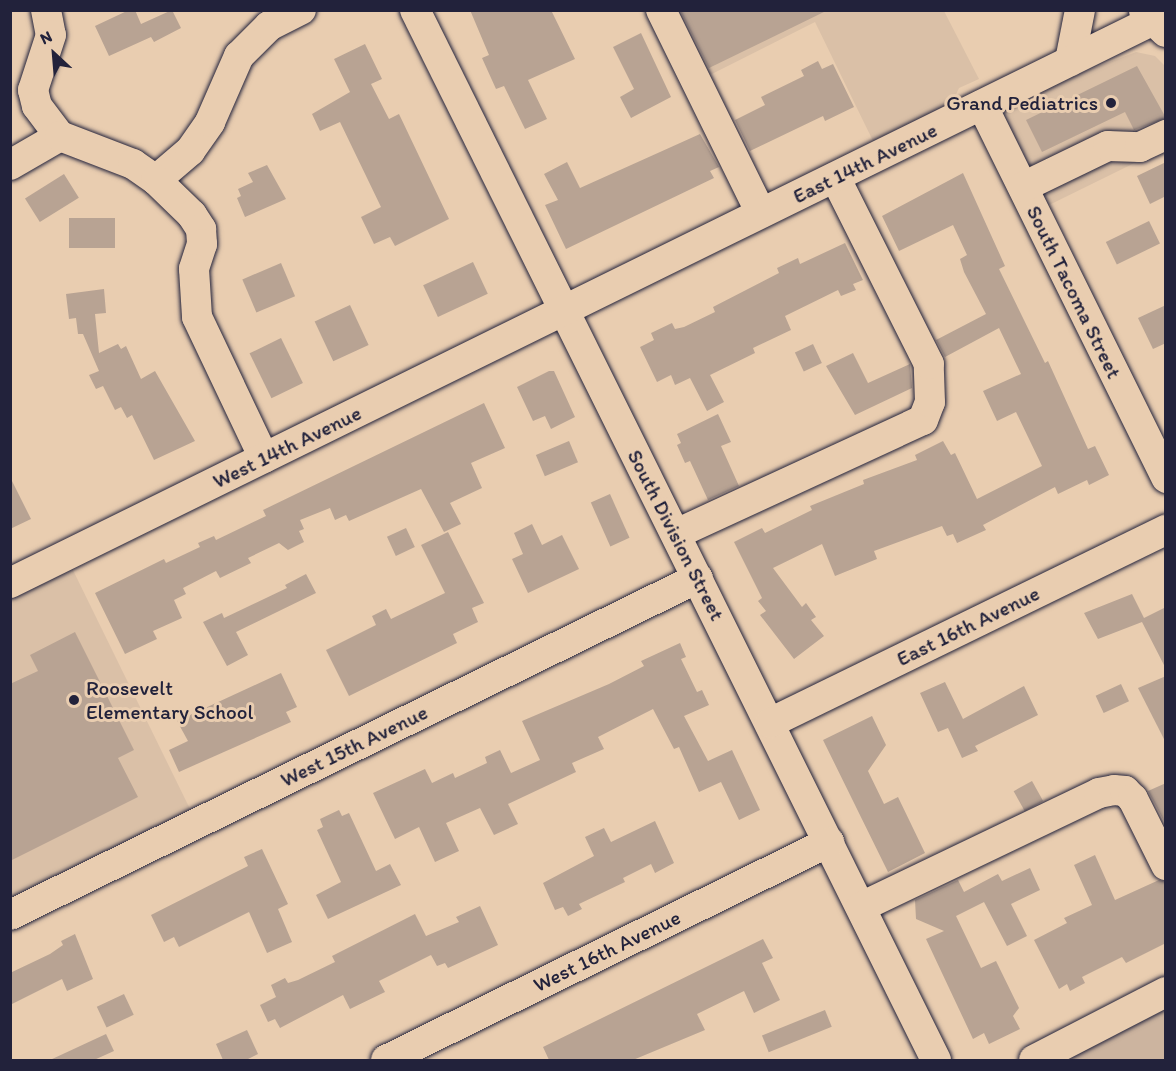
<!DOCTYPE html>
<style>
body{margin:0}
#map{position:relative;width:1176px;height:1071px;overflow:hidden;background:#e9cdb0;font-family:Itim,sans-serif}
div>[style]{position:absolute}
.built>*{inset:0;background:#dac0a7}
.green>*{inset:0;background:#ccb49f}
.building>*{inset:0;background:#b8a393;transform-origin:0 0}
.roads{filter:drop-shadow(0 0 2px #22223b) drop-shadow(0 0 2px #22223b)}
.minor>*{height:30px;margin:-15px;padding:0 15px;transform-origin:15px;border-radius:15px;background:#e9cdb0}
.major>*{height:33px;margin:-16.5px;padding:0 16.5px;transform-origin:16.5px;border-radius:16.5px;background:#e9cdb0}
.dots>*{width:16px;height:16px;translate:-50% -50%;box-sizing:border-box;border:3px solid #e9cdb0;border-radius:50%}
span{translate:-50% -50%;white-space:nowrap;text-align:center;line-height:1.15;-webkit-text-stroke:6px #e9cdb0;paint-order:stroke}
.poi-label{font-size:21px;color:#22223b}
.right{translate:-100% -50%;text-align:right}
.left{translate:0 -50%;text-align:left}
.street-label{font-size:21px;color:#22223b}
.frame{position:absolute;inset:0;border:12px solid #22223b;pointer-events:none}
.north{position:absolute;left:24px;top:24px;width:60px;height:60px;-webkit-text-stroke:4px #e9cdb0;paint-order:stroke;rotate:334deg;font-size:16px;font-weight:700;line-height:24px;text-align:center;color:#22223b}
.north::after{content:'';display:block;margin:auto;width:21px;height:27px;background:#22223b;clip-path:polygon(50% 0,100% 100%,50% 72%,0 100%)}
</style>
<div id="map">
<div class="built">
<i style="clip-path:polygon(667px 11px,944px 11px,979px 79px,959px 88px,952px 103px,873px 141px,815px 22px,702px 79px)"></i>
<i style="clip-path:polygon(1136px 52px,1155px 56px,1165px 66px,1165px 148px,1043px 208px,1001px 110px,1013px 99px)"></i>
<i style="clip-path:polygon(68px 560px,191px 811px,11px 900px,11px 589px)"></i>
</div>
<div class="green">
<i style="clip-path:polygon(1165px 1003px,1165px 1060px,1054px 1060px)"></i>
</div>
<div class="building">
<i style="clip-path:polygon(129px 10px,135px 10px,141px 24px,172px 10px,181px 28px,154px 42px,151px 37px,109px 56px,95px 26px)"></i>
<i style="clip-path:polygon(470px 10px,551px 10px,575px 59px,528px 80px,547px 119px,525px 129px,504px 86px,496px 89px,482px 58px,489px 55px)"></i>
<i style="clip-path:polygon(680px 10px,828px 10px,709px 68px)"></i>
<i style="clip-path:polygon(641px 33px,671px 97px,631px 118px,620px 97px,634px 89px,613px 47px)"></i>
<i style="clip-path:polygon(365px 44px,382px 79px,371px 84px,389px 119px,399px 114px,449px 219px,395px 246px,390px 237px,374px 244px,361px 217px,381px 207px,340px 122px,320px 131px,312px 114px,350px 92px,334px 59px)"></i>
<i style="clip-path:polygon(818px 61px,822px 69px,833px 64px,854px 107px,825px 121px,823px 116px,750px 151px,735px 120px,765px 105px,761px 97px,804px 76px,801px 70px)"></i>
<i style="clip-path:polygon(1137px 66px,1166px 118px,1134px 130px,1125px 112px,1042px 152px,1026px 120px)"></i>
<i style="clip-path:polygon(700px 134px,719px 167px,710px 171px,714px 178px,566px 249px,545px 205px,558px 200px,544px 174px,567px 162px,580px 188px)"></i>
<i style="clip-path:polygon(1166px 162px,1166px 196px,1150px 204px,1137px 176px)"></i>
<i style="clip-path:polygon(267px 165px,286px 199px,245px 217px,237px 198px,241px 196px,238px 189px,253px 182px,248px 173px)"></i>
<i style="clip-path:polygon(963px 173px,1005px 266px,999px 269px,1045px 363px,1048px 361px,1088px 449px,1095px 446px,1109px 475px,1089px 485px,1087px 480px,1058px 494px,1055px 487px,983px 525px,986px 530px,957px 543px,953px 534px,947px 536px,942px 526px,874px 551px,877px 559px,835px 576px,822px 544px,773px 568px,802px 607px,806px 603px,816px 617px,811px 620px,824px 636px,794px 659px,760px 615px,766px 611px,758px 601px,762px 598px,734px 542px,762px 528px,765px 533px,812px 510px,810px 506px,864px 484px,863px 480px,917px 460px,915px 455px,943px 441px,951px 455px,955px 453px,977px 499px,1042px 466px,1016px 412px,997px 421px,983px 391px,1021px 374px,999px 328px,945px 357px,936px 340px,986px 314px,964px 272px,960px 259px,967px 255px,953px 225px,899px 251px,882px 216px)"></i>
<i style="left:64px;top:174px;width:28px;height:46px;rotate:58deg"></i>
<i style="left:115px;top:218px;width:30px;height:46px;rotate:90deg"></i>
<i style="left:1149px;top:221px;width:25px;height:48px;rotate:64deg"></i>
<i style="clip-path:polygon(845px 243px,863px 280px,853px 284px,856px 290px,841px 296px,838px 290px,785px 316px,791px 330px,753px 348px,755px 353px,710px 375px,724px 402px,707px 411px,690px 378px,675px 385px,671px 375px,657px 382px,640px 347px,654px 340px,651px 333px,672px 323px,675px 329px,684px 327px,715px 312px,713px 307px,779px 273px,777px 268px,798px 258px,800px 264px)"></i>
<i style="left:473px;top:262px;width:35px;height:55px;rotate:65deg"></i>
<i style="left:281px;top:263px;width:36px;height:42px;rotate:67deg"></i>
<i style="clip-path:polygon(104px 289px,106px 313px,95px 314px,99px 353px,118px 344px,121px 349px,126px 346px,141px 379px,155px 371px,195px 441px,154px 460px,132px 415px,127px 418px,121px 407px,115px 410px,103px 386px,96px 389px,89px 375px,99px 371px,83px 334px,78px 334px,76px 318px,69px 319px,66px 294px)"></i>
<i style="left:350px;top:305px;width:44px;height:39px;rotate:65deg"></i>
<i style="clip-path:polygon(1166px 305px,1166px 343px,1153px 349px,1138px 318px)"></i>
<i style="left:281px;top:338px;width:50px;height:35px;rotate:64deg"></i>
<i style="left:813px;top:344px;width:21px;height:20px;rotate:65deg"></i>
<i style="clip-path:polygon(853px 353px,868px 383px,910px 364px,912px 388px,855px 415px,826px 366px)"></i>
<i style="clip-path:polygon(549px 371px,554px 371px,575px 417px,551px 429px,545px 416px,533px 421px,517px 387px)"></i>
<i style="clip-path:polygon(484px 403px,505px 448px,471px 463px,482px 488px,450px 503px,461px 524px,444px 532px,421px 489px,349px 521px,346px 515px,335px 520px,330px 508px,300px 520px,304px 529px,299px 531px,304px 542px,288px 550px,279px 543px,248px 558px,251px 563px,220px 578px,216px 571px,183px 588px,186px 594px,174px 600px,182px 618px,153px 631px,157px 639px,125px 654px,95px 593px,164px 559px,166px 563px,200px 547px,198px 543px,214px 536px,216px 540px,266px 516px,263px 510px)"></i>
<i style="clip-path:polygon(718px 414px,731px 442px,721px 446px,739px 486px,708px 500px,690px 461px,685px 463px,677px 445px,681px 443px,677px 434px)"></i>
<i style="left:569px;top:441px;width:23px;height:36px;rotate:67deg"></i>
<i style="clip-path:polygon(10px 477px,31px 519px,10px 529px)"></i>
<i style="left:610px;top:494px;width:48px;height:21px;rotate:66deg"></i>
<i style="clip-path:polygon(532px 524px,542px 545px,562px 535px,579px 569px,528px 593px,512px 559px,523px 554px,514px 533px)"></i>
<i style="left:406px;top:528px;width:21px;height:21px;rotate:65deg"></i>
<i style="clip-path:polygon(448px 532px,484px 603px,472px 608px,478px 622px,453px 634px,457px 643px,349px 696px,326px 650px,376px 625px,372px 616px,386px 609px,391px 619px,445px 593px,421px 545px)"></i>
<i style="clip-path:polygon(306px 574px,316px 593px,236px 632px,248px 655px,227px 666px,203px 622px,222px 613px,224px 618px,287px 588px,285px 585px)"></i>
<i style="clip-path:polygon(1132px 594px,1144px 618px,1166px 607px,1166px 669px,1142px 622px,1098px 639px,1084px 613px)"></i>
<i style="clip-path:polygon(75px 632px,134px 750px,118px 758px,138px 797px,10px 861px,10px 684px,38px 671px,30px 655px)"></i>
<i style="clip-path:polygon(680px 643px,686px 657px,681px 659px,697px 692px,702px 690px,709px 705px,684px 716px,708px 761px,732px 750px,760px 810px,739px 820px,721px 782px,699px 792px,679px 747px,674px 749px,653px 709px,598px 737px,604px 749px,572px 763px,576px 772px,508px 804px,518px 824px,494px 835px,480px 808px,446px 823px,459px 851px,435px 862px,419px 827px,395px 839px,373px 793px,425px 769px,432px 783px,453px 773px,455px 778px,487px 763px,485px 757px,500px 750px,511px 773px,540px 760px,522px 721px,609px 684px,644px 666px,641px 661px)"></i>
<i style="clip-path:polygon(281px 673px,297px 707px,286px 712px,291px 722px,179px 772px,169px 750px,188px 741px,177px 721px)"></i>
<i style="clip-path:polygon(1166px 676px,1166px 743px,1138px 688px)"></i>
<i style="clip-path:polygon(945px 682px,963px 719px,1024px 686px,1038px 715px,975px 746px,978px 751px,962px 758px,948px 728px,938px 732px,920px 693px)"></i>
<i style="left:1121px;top:684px;width:19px;height:28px;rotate:65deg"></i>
<i style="clip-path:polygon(872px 716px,886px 745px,868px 771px,884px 804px,898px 797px,925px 853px,888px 872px,823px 740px)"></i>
<i style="left:1032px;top:781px;width:23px;height:21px;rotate:61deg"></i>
<i style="clip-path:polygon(1166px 783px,1166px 825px,1148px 791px)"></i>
<i style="clip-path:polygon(339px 810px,342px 816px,349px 813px,376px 871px,390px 864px,401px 885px,328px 919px,316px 895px,341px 882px,317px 830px,323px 827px,320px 819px)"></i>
<i style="clip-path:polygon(655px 821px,674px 863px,655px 873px,651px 864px,623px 878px,625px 882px,579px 904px,582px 909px,568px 916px,563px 907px,555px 910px,543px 883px,594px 856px,585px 837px,604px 828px,611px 842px)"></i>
<i style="clip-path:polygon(262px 849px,288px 904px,278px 909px,292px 942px,267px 953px,249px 912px,179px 947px,174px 937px,164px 942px,151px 915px,234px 873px,248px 866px,244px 857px)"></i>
<i style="clip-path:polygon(1095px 855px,1115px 900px,1159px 880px,1166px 882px,1166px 943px,1126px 963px,1122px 957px,1082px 977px,1085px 983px,1070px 991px,1067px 984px,1059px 989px,1034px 940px,1067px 923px,1064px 918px,1092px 905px,1074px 865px)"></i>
<i style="clip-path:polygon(1030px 868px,1040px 890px,1011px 904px,1027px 936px,1007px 946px,984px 902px,956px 916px,981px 968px,996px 961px,1019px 1008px,1013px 1016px,1020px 1029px,989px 1044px,984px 1033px,973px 1039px,926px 939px,944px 931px,916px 919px,915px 900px,958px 880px,964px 892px,998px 874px,1002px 881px)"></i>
<i style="clip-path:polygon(480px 906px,498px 945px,448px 968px,445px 963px,437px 966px,431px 955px,379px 981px,385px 992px,350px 1009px,343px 995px,280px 1028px,275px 1019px,268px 1022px,260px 1005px,276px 997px,271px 985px,285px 978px,288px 983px,298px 980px,335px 962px,332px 956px,415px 914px,426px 936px,459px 922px,456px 917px)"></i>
<i style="clip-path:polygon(75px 934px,93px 979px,67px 991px,62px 979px,10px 1005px,10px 973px,50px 954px,63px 945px,61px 941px)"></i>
<i style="clip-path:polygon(763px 939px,773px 958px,762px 963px,780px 1000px,754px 1013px,744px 991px,697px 1014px,705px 1030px,633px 1060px,549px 1060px,543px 1047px)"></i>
<i style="left:124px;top:994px;width:23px;height:30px;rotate:65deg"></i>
<i style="left:825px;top:1010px;width:18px;height:68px;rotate:68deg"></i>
<i style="clip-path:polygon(247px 1030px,258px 1054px,246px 1060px,223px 1060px,216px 1044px)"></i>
<i style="clip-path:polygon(106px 1034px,114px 1051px,94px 1060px,50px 1060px)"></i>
</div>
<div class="roads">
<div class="minor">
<i style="left:46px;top:10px;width:25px;rotate:79deg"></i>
<i style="left:51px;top:35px;width:58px;rotate:108.1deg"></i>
<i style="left:33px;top:90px;width:16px;rotate:76deg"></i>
<i style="left:37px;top:106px;width:38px;rotate:53deg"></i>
<i style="left:415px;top:10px;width:1172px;rotate:63.61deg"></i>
<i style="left:661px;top:10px;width:226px;rotate:63.8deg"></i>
<i style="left:1070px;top:61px;width:52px;rotate:-78.9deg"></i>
<i style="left:982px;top:105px;width:416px;rotate:63.7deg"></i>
<i style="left:10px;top:165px;width:58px;rotate:-30.1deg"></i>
<i style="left:60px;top:136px;width:78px;rotate:21deg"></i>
<i style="left:133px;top:164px;width:28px;rotate:35deg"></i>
<i style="left:156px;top:180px;width:45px;rotate:-40.5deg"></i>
<i style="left:190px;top:151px;width:35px;rotate:-55deg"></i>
<i style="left:210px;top:122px;width:72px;rotate:-66.3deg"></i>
<i style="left:239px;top:56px;width:42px;rotate:-45deg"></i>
<i style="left:269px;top:26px;width:36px;rotate:-27deg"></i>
<i style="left:156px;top:180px;width:50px;rotate:44.2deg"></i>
<i style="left:192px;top:215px;width:17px;rotate:57deg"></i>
<i style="left:201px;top:229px;width:15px;rotate:86deg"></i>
<i style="left:202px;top:244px;width:26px;rotate:108deg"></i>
<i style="left:194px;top:269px;width:48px;rotate:86.4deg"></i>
<i style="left:197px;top:317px;width:156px;rotate:64.6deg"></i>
<i style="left:1023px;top:187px;width:94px;rotate:-25.8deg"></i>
<i style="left:1108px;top:146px;width:32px;rotate:2deg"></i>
<i style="left:1140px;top:147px;width:29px;rotate:-25deg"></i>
<i style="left:676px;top:534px;width:272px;rotate:-24.8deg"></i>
<i style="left:923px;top:420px;width:19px;rotate:-69deg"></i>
<i style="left:930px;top:402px;width:38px;rotate:-92deg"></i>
<i style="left:929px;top:364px;width:209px;rotate:-116.7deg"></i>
<i style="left:10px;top:583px;width:1288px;rotate:-26.21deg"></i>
<i style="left:770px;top:723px;width:441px;rotate:-26deg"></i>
<i style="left:861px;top:907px;width:264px;rotate:-25.6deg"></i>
<i style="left:1099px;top:793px;width:15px;rotate:-11deg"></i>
<i style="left:1114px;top:790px;width:11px;rotate:5deg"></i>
<i style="left:1125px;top:791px;width:11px;rotate:45deg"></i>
<i style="left:1133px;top:799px;width:74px;rotate:63.4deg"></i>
<i style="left:10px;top:915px;width:766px;rotate:-26.1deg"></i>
<i style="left:386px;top:1060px;width:494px;rotate:-26.2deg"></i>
<i style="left:1034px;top:1060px;width:148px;rotate:-27.3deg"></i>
</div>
<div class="major">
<i style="left:1145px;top:10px;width:29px;rotate:44deg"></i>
</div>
</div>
<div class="dots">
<i style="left:1111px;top:103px;background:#22223b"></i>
<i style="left:74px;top:700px;background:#22223b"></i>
</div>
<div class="poi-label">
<span class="right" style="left:1098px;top:103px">Grand Pediatrics</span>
<span class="left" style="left:86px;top:700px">Roosevelt<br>Elementary School</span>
</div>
<div class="street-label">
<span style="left:865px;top:163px;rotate:-26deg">East 14th Avenue</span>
<span style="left:1074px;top:292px;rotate:64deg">South Tacoma Street</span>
<span style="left:287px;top:447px;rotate:-26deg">West 14th Avenue</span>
<span style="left:676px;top:535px;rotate:63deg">South Division Street</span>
<span style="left:968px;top:626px;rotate:-26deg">East 16th Avenue</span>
<span style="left:354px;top:746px;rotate:-26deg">West 15th Avenue</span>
<span style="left:607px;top:951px;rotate:-26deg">West 16th Avenue</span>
</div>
<div class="frame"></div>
<div class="north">N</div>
</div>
